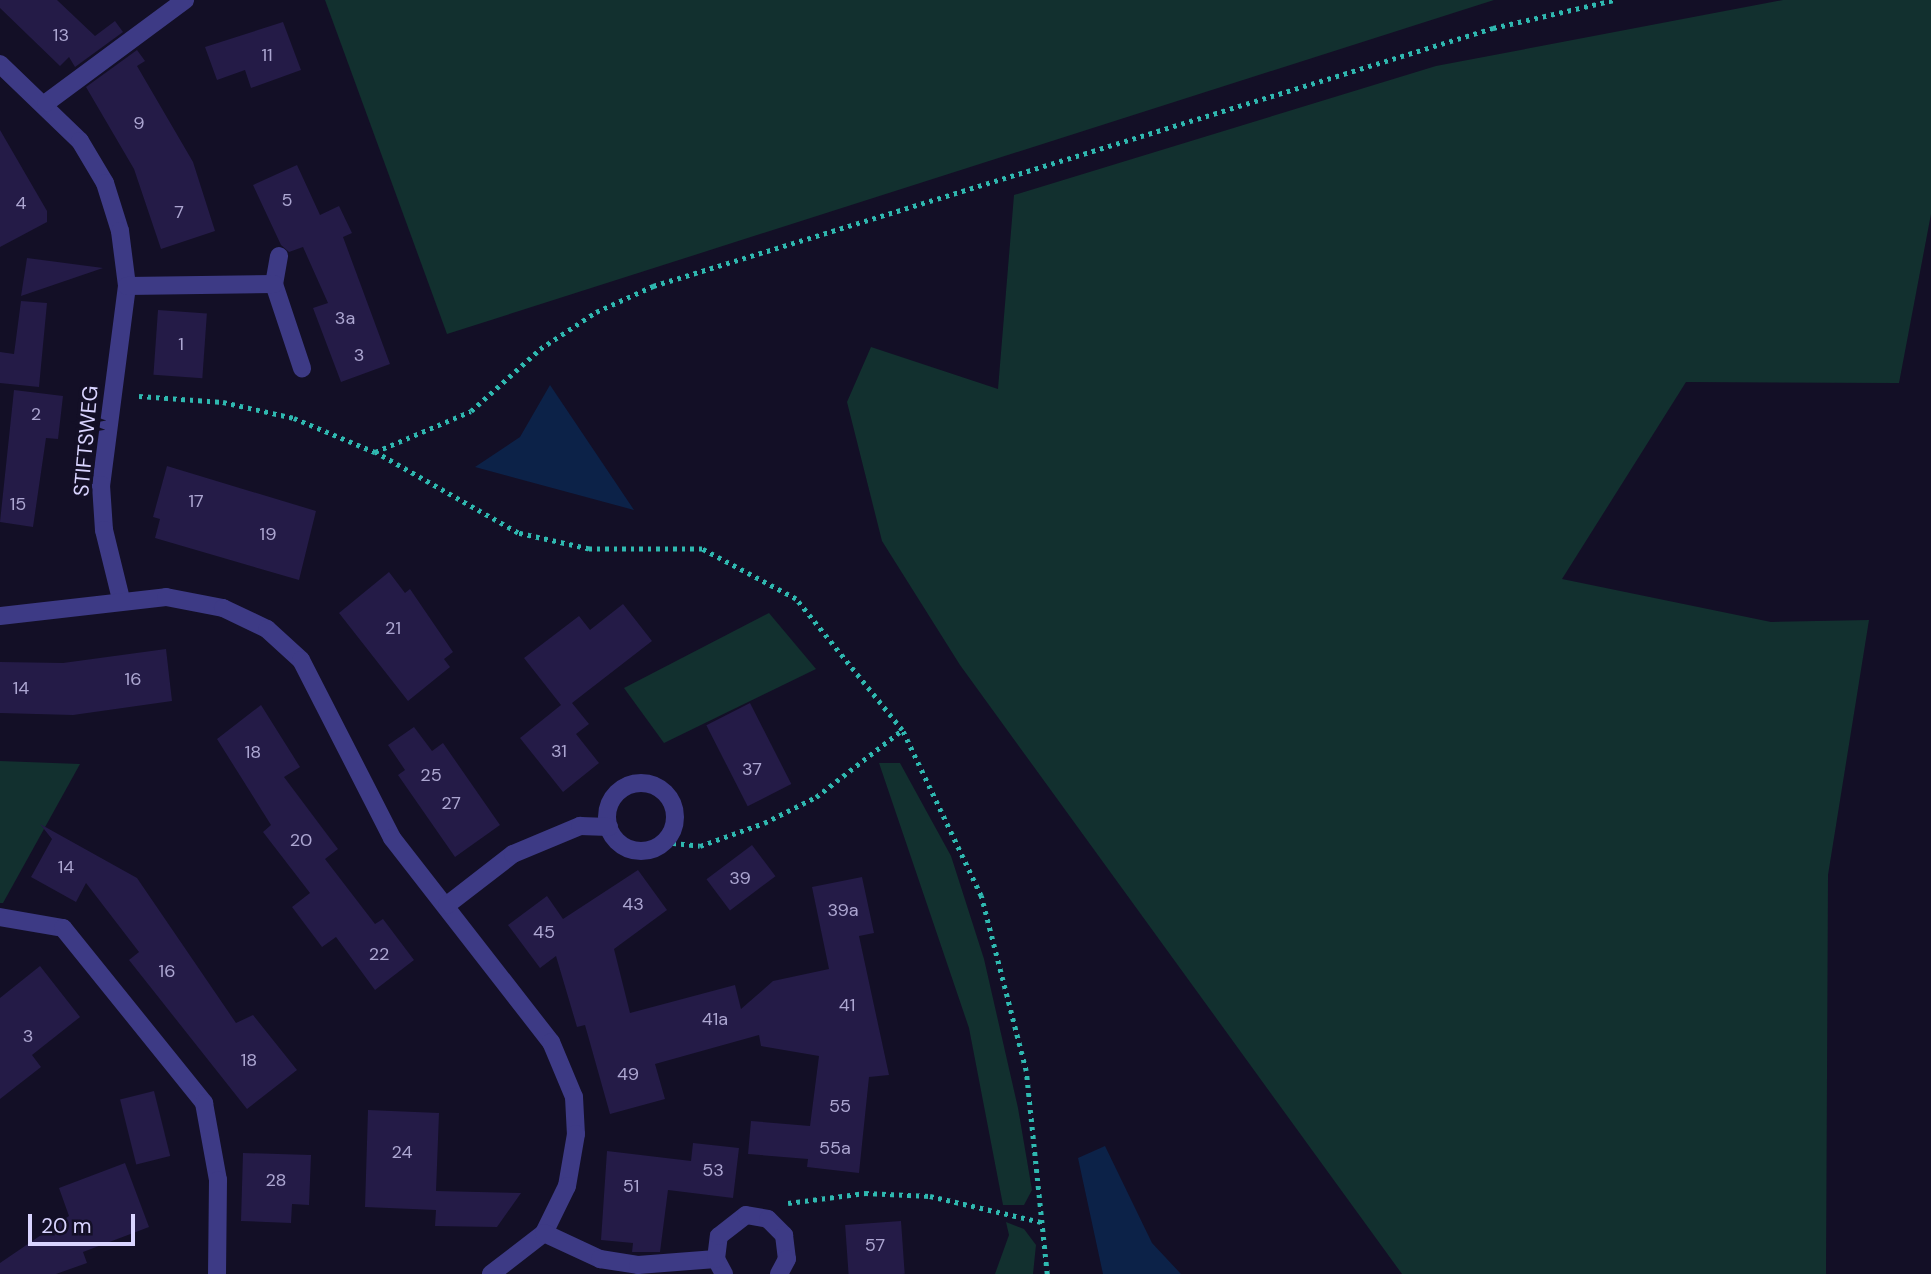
<!DOCTYPE html>
<style>
body{margin:0}
#map{position:relative;width:1931px;height:1274px;overflow:hidden;background:#130f26;font-family:"DM Sans",sans-serif}
div>[style]{position:absolute}
.green>*{inset:0;background:#12302f}
.water>*{inset:0;background:#0c2248}
.building>*{inset:0;background:#241b47;transform-origin:0 0}
.path>*{height:4.5px;margin-top:-2.25px;transform-origin:0;background:repeating-linear-gradient(90deg,#2fb8b0 0 3.5px,transparent 0 8.5px)}
.minor>*{height:18px;margin:-9px;padding:0 9px;transform-origin:9px;border-radius:9px;background:#3d3a85}
.minor>.ring{margin:-9px;padding:0;box-sizing:content-box;background:none;border:18px solid #3d3a85;border-radius:50%}
span{translate:-50% -50%;white-space:nowrap;text-align:center;line-height:1.15;-webkit-text-stroke:7px #130f26;paint-order:stroke}
.number-label{font-size:18px;color:#aca6d1}
.number-label span{-webkit-text-stroke-width:0}
.street-label{font-size:21px;color:#d9d4ff}
.scale{position:absolute;left:28px;top:1214px;width:107px;height:32px;box-sizing:border-box;border:4px solid #d9d4ff;border-top:0;padding-left:9px;font-size:21px;line-height:24px;white-space:nowrap;color:#d9d4ff;-webkit-text-stroke:5px #130f26;paint-order:stroke}
</style>
<div id="map">
<div class="green">
<i style="clip-path:polygon(325px 0,1494px 0,447px 334px)"></i>
<i style="clip-path:polygon(1783px 0,1931px 0,1931px 214px,1899px 383px,1686px 382px,1562px 579px,1771px 622px,1869px 620px,1828px 875px,1826px 1274px,1402px 1274px,960px 665px,882px 541px,847px 402px,871px 347px,998px 389px,1014px 195px,1436px 66px)"></i>
<i style="clip-path:polygon(769px 613px,816px 669px,664px 743px,624px 688px)"></i>
<i style="clip-path:polygon(0 761px,80px 764px,3px 903px,0 903px)"></i>
<i style="clip-path:polygon(879px 763px,900px 763px,951px 856px,984px 959px,1018px 1108px,1032px 1190px,1024px 1205px,1003px 1205px,969px 1028px)"></i>
<i style="clip-path:polygon(1006px 1222px,1024px 1229px,1036px 1245px,1033px 1274px,995px 1274px,1009px 1235px)"></i>
</div>
<div class="water">
<i style="clip-path:polygon(550px 385px,634px 510px,475px 467px,520px 437px)"></i>
<i style="clip-path:polygon(1105px 1146px,1152px 1243px,1181px 1274px,1103px 1274px,1078px 1158px)"></i>
</div>
<div class="building">
<i style="clip-path:polygon(0 0,57px 0,95px 36px,115px 21px,123px 32px,75px 67px,69px 57px,60px 66px,0 8px)"></i>
<i style="clip-path:polygon(283px 22px,301px 70px,251px 88px,245px 70px,217px 80px,205px 47px)"></i>
<i style="clip-path:polygon(137px 50px,145px 61px,137px 66px,193px 162px,215px 231px,161px 249px,134px 169px,86px 87px)"></i>
<i style="clip-path:polygon(0 130px,47px 211px,47px 222px,0 247px)"></i>
<i style="clip-path:polygon(297px 165px,320px 215px,339px 206px,352px 233px,343px 237px,390px 364px,341px 382px,313px 308px,328px 303px,303px 247px,289px 252px,281px 245px,253px 185px)"></i>
<i style="clip-path:polygon(27px 258px,103px 268px,21px 296px)"></i>
<i style="clip-path:polygon(21px 301px,47px 303px,39px 387px,0 383px,0 352px,14px 354px)"></i>
<i style="left:158px;top:310px;width:49px;height:65px;rotate:4deg"></i>
<i style="clip-path:polygon(14px 390px,63px 396px,58px 439px,46px 438px,33px 527px,0 522px)"></i>
<i style="clip-path:polygon(167px 466px,316px 511px,299px 580px,155px 538px,160px 519px,153px 517px)"></i>
<i style="clip-path:polygon(389px 572px,405px 593px,410px 589px,453px 652px,444px 659px,450px 667px,408px 701px,339px 613px)"></i>
<i style="clip-path:polygon(623px 604px,652px 641px,572px 703px,589px 724px,576px 734px,599px 763px,563px 792px,520px 738px,561px 705px,524px 658px,579px 616px,590px 630px)"></i>
<i style="clip-path:polygon(166px 649px,172px 701px,73px 715px,0 713px,0 662px,63px 663px)"></i>
<i style="left:750px;top:703px;width:91px;height:49px;rotate:63deg"></i>
<i style="clip-path:polygon(261px 705px,300px 767px,284px 777px,338px 849px,325px 859px,375px 924px,383px 919px,414px 960px,375px 990px,336px 937px,322px 947px,292px 907px,310px 893px,263px 832px,271px 825px,217px 739px)"></i>
<i style="clip-path:polygon(414px 727px,432px 751px,443px 743px,500px 825px,455px 857px,398px 775px,405px 770px,388px 745px)"></i>
<i style="clip-path:polygon(40px 824px,137px 878px,236px 1023px,253px 1015px,297px 1070px,247px 1109px,129px 960px,139px 952px,86px 883px,76px 902px,31px 877px,52px 839px)"></i>
<i style="left:752px;top:845px;width:39px;height:57px;rotate:53deg"></i>
<i style="clip-path:polygon(638px 870px,667px 910px,614px 949px,630px 1013px,735px 985px,741px 1009px,773px 981px,829px 969px,812px 887px,862px 877px,874px 933px,859px 936px,889px 1075px,869px 1077px,859px 1173px,807px 1167px,808px 1159px,748px 1154px,751px 1121px,810px 1126px,819px 1056px,761px 1046px,759px 1035px,655px 1064px,665px 1099px,610px 1114px,585px 1025px,577px 1027px,556px 956px,540px 968px,508px 925px,547px 896px,563px 919px)"></i>
<i style="clip-path:polygon(40px 966px,80px 1017px,32px 1055px,41px 1067px,0 1099px,0 998px)"></i>
<i style="left:154px;top:1091px;width:67px;height:35px;rotate:76deg"></i>
<i style="clip-path:polygon(368px 1110px,439px 1113px,436px 1191px,521px 1193px,497px 1227px,435px 1226px,436px 1210px,365px 1207px)"></i>
<i style="clip-path:polygon(693px 1143px,739px 1148px,733px 1198px,668px 1190px,660px 1252px,632px 1252px,633px 1243px,601px 1240px,607px 1151px,691px 1161px)"></i>
<i style="clip-path:polygon(243px 1153px,311px 1155px,309px 1205px,292px 1204px,291px 1223px,241px 1221px)"></i>
<i style="clip-path:polygon(125px 1163px,149px 1227px,83px 1252px,87px 1263px,56px 1274px,0 1274px,0 1263px,69px 1216px,59px 1188px)"></i>
<i style="left:901px;top:1221px;width:53px;height:56px;rotate:86deg"></i>
</div>
<div class="path">
<i style="left:139px;top:396px;width:84px;rotate:4.1deg"></i>
<i style="left:223px;top:402px;width:73px;rotate:12.7deg"></i>
<i style="left:294px;top:418px;width:88px;rotate:22.8deg"></i>
<i style="left:664px;top:842px;width:36px;rotate:6deg"></i>
<i style="left:700px;top:846px;width:68px;rotate:-19.8deg"></i>
<i style="left:764px;top:823px;width:58px;rotate:-26.6deg"></i>
<i style="left:816px;top:797px;width:109px;rotate:-37.9deg"></i>
<i style="left:788px;top:1203px;width:78px;rotate:-7.4deg"></i>
<i style="left:865px;top:1193px;width:65px;rotate:2.6deg"></i>
<i style="left:930px;top:1196px;width:118px;rotate:13.2deg"></i>
<i style="left:1047px;top:1274px;width:204px;rotate:-95.9deg"></i>
<i style="left:1026px;top:1071px;width:181px;rotate:-104.4deg"></i>
<i style="left:981px;top:896px;width:184px;rotate:-115.4deg"></i>
<i style="left:902px;top:730px;width:169px;rotate:-129deg"></i>
<i style="left:796px;top:599px;width:106px;rotate:-152deg"></i>
<i style="left:702px;top:549px;width:113px;rotate:180deg"></i>
<i style="left:589px;top:549px;width:73px;rotate:-167.3deg"></i>
<i style="left:518px;top:533px;width:164px;rotate:-150.5deg"></i>
<i style="left:375px;top:452px;width:104px;rotate:-23.1deg"></i>
<i style="left:471px;top:411px;width:93px;rotate:-41.9deg"></i>
<i style="left:540px;top:349px;width:67px;rotate:-33.5deg"></i>
<i style="left:596px;top:312px;width:63px;rotate:-24.5deg"></i>
<i style="left:653px;top:286px;width:879px;rotate:-17.07deg"></i>
<i style="left:1493px;top:28px;width:124px;rotate:-13deg"></i>
</div>
<div class="minor">
<i style="left:0;top:64px;width:111px;rotate:43.9deg"></i>
<i style="left:80px;top:141px;width:49px;rotate:59.2deg"></i>
<i style="left:105px;top:183px;width:50px;rotate:72.6deg"></i>
<i style="left:120px;top:231px;width:55px;rotate:82.7deg"></i>
<i style="left:127px;top:286px;width:201px;rotate:97.4deg"></i>
<i style="left:101px;top:485px;width:45px;rotate:86.2deg"></i>
<i style="left:104px;top:530px;width:71px;rotate:76.2deg"></i>
<i style="left:46px;top:103px;width:173px;rotate:-36.5deg"></i>
<i style="left:279px;top:256px;width:28px;rotate:100deg"></i>
<i style="left:274px;top:284px;width:89px;rotate:71.6deg"></i>
<i style="left:127px;top:286px;width:147px;rotate:-0.8deg"></i>
<i style="left:0;top:616px;width:167px;rotate:-6.5deg"></i>
<i style="left:166px;top:597px;width:58px;rotate:10.9deg"></i>
<i style="left:223px;top:608px;width:49px;rotate:25.5deg"></i>
<i style="left:267px;top:629px;width:46px;rotate:42.4deg"></i>
<i style="left:301px;top:660px;width:200px;rotate:62.9deg"></i>
<i style="left:392px;top:838px;width:259px;rotate:52.1deg"></i>
<i style="left:551px;top:1042px;width:60px;rotate:67.3deg"></i>
<i style="left:574px;top:1097px;width:37px;rotate:87deg"></i>
<i style="left:576px;top:1134px;width:53px;rotate:99.8deg"></i>
<i style="left:567px;top:1186px;width:52px;rotate:116.1deg"></i>
<i style="left:544px;top:1233px;width:67px;rotate:142.3deg"></i>
<i class="ring" style="left:607px;top:783px;width:50px;height:50px"></i>
<i style="left:447px;top:905px;width:83px;rotate:-37.7deg"></i>
<i style="left:513px;top:854px;width:73px;rotate:-22.7deg"></i>
<i style="left:580px;top:826px;width:29px;rotate:2deg"></i>
<i style="left:0;top:917px;width:64px;rotate:9.9deg"></i>
<i style="left:63px;top:928px;width:225px;rotate:51.1deg"></i>
<i style="left:204px;top:1103px;width:78px;rotate:79.7deg"></i>
<i style="left:218px;top:1180px;width:94px;rotate:90.6deg"></i>
<i style="left:544px;top:1233px;width:62px;rotate:24.9deg"></i>
<i style="left:600px;top:1259px;width:38px;rotate:9deg"></i>
<i style="left:638px;top:1265px;width:78px;rotate:-4.4deg"></i>
<i style="left:724px;top:1274px;width:17px;rotate:-118deg"></i>
<i style="left:716px;top:1259px;width:23px;rotate:-83deg"></i>
<i style="left:719px;top:1236px;width:34px;rotate:-38deg"></i>
<i style="left:746px;top:1215px;width:22px;rotate:10deg"></i>
<i style="left:768px;top:1219px;width:23px;rotate:45deg"></i>
<i style="left:784px;top:1235px;width:24px;rotate:83deg"></i>
<i style="left:787px;top:1259px;width:17px;rotate:118deg"></i>
</div>
<div class="number-label">
<span style="left:61px;top:35px">13</span>
<span style="left:267px;top:55px">11</span>
<span style="left:139px;top:123px">9</span>
<span style="left:287px;top:200px">5</span>
<span style="left:21px;top:203px">4</span>
<span style="left:179px;top:212px">7</span>
<span style="left:345px;top:318px">3a</span>
<span style="left:181px;top:344px">1</span>
<span style="left:359px;top:355px">3</span>
<span style="left:36px;top:414px">2</span>
<span style="left:196px;top:501px">17</span>
<span style="left:18px;top:504px">15</span>
<span style="left:268px;top:534px">19</span>
<span style="left:393px;top:628px">21</span>
<span style="left:133px;top:679px">16</span>
<span style="left:21px;top:688px">14</span>
<span style="left:559px;top:751px">31</span>
<span style="left:253px;top:752px">18</span>
<span style="left:752px;top:769px">37</span>
<span style="left:431px;top:775px">25</span>
<span style="left:451px;top:803px">27</span>
<span style="left:301px;top:840px">20</span>
<span style="left:66px;top:867px">14</span>
<span style="left:740px;top:878px">39</span>
<span style="left:633px;top:904px">43</span>
<span style="left:843px;top:910px">39a</span>
<span style="left:544px;top:932px">45</span>
<span style="left:379px;top:954px">22</span>
<span style="left:167px;top:971px">16</span>
<span style="left:847px;top:1005px">41</span>
<span style="left:715px;top:1019px">41a</span>
<span style="left:28px;top:1036px">3</span>
<span style="left:249px;top:1060px">18</span>
<span style="left:628px;top:1074px">49</span>
<span style="left:840px;top:1106px">55</span>
<span style="left:835px;top:1148px">55a</span>
<span style="left:402px;top:1152px">24</span>
<span style="left:713px;top:1170px">53</span>
<span style="left:276px;top:1180px">28</span>
<span style="left:631px;top:1186px">51</span>
<span style="left:875px;top:1245px">57</span>
</div>
<div class="street-label">
<span style="left:86px;top:441px;rotate:-85deg">STIFTSWEG</span>
</div>
<div class="scale">20 m</div>
</div>
